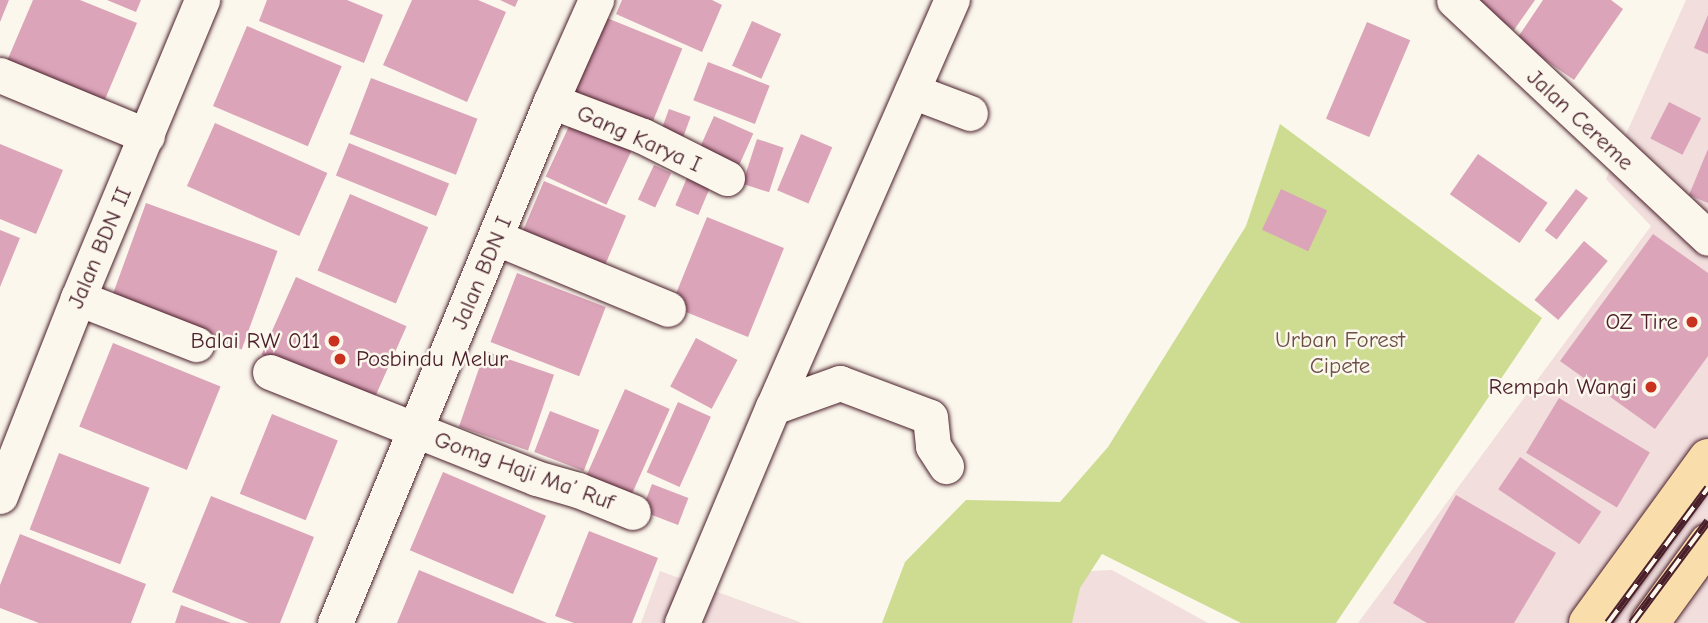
<!DOCTYPE html>
<meta charset="utf-8">
<style>
body{margin:0}
#map{position:relative;width:1708px;height:623px;overflow:hidden;background:#fbf7ec;font-family:"Comic Neue",sans-serif}
div>[style]{position:absolute}
.built>*{inset:0;background:#f1dedd}
.green>*{inset:0;background:#cddc90}
.building>*{inset:0;background:#dba4b9;transform-origin:0 0}
.roads{filter:drop-shadow(0 0 2px #4a1f2b) drop-shadow(0 0 2px #4a1f2b)}
.minor>*{height:35px;margin:-17.5px;padding:0 17.5px;transform-origin:17.5px;border-radius:17.5px;background:#fbf7ec}
.major>*{height:38px;margin:-19px;padding:0 19px;transform-origin:19px;border-radius:19px;background:#f9deab}
.rail>*{height:8px;margin-top:-4px;transform-origin:0;background:repeating-linear-gradient(90deg,#fbf7ec 0 16px,#4a1f2b 0 32px);box-sizing:border-box;border-block:2px solid #4a1f2b}
.dots>*{width:19px;height:19px;translate:-50% -50%;box-sizing:border-box;border:4px solid #fbf7ec;border-radius:50%}
span{translate:-50% -50%;white-space:nowrap;text-align:center;line-height:1.15;-webkit-text-stroke:5px #fbf7ec;paint-order:stroke}
.street-label{font-size:23px;color:#4a1f2b}
.poi-label{font-size:23px;color:#4a1f2b}
.right{translate:-100% -50%;text-align:right}
.left{translate:0 -50%;text-align:left}
.park-label{font-size:23px;color:#6b4e44}
</style>
<div id="map">
<div class="built">
<i style="clip-path:polygon(1686px 0,1708px 0,1708px 623px,1358px 623px,1651px 226px,1606px 179px)"></i>
<i style="clip-path:polygon(1112px 570px,1208px 623px,983px 623px,1028px 574px)"></i>
<i style="clip-path:polygon(660px 571px,802px 623px,641px 623px)"></i>
</div>
<div class="green">
<i style="clip-path:polygon(1280px 124px,1542px 318px,1336px 623px,1241px 623px,1102px 554px,1080px 588px,1072px 623px,882px 623px,905px 562px,966px 500px,1060px 502px,1108px 447px,1246px 226px)"></i>
</div>
<div class="building">
<i style="clip-path:polygon(0 0,9px 0,0 22px)"></i>
<i style="clip-path:polygon(33px 0,80px 0,137px 23px,101px 109px,4px 68px)"></i>
<i style="clip-path:polygon(107px 0,141px 0,136px 12px)"></i>
<i style="clip-path:polygon(267px 0,347px 0,383px 15px,364px 63px,259px 21px)"></i>
<i style="clip-path:polygon(412px 0,478px 0,506px 12px,467px 102px,383px 65px)"></i>
<i style="clip-path:polygon(500px 0,518px 0,515px 7px)"></i>
<i style="clip-path:polygon(622px 0,712px 0,722px 5px,702px 52px,616px 14px)"></i>
<i style="clip-path:polygon(1470px 0,1535px 0,1514px 30px)"></i>
<i style="clip-path:polygon(1543px 0,1611px 0,1623px 9px,1574px 80px,1516px 40px)"></i>
<i style="left:597px;top:14px;width:92px;height:90px;rotate:22deg"></i>
<i style="clip-path:polygon(1708px 15px,1708px 54px,1694px 48px)"></i>
<i style="left:752px;top:21px;width:32px;height:49px;rotate:24deg"></i>
<i style="left:1367px;top:22px;width:47px;height:105px;rotate:23deg"></i>
<i style="left:247px;top:26px;width:103px;height:87px;rotate:23deg"></i>
<i style="left:708px;top:62px;width:66px;height:41px;rotate:21deg"></i>
<i style="left:371px;top:78px;width:114px;height:60px;rotate:21deg"></i>
<i style="left:1669px;top:102px;width:36px;height:41px;rotate:27deg"></i>
<i style="left:669px;top:109px;width:23px;height:35px;rotate:20deg"></i>
<i style="left:714px;top:116px;width:43px;height:48px;rotate:24deg"></i>
<i style="left:571px;top:122px;width:67px;height:60px;rotate:25deg"></i>
<i style="left:215px;top:123px;width:123px;height:69px;rotate:24deg"></i>
<i style="left:801px;top:134px;width:34px;height:61px;rotate:23deg"></i>
<i style="left:757px;top:139px;width:28px;height:47px;rotate:18deg"></i>
<i style="left:349px;top:143px;width:108px;height:35px;rotate:22deg"></i>
<i style="clip-path:polygon(0 144px,63px 170px,36px 234px,0 219px)"></i>
<i style="clip-path:polygon(1708px 149px,1708px 203px,1689px 195px)"></i>
<i style="left:1478px;top:154px;width:85px;height:49px;rotate:35deg"></i>
<i style="left:654px;top:165px;width:19px;height:38px;rotate:25deg"></i>
<i style="left:689px;top:173px;width:25px;height:35px;rotate:23deg"></i>
<i style="left:544px;top:181px;width:89px;height:64px;rotate:23deg"></i>
<i style="left:1281px;top:189px;width:51px;height:45px;rotate:25deg"></i>
<i style="left:1576px;top:189px;width:15px;height:52px;rotate:37deg"></i>
<i style="left:350px;top:194px;width:85px;height:83px;rotate:23deg"></i>
<i style="left:146px;top:203px;width:140px;height:105px;rotate:20deg"></i>
<i style="left:707px;top:217px;width:83px;height:96px;rotate:22deg"></i>
<i style="clip-path:polygon(0 230px,20px 238px,0 287px)"></i>
<i style="clip-path:polygon(1653px 234px,1708px 273px,1708px 356px,1655px 429px,1560px 361px)"></i>
<i style="left:1584px;top:241px;width:31px;height:77px;rotate:40deg"></i>
<i style="left:517px;top:273px;width:95px;height:74px;rotate:21deg"></i>
<i style="left:296px;top:277px;width:121px;height:85px;rotate:24deg"></i>
<i style="left:696px;top:338px;width:47px;height:55px;rotate:28deg"></i>
<i style="left:113px;top:343px;width:116px;height:90px;rotate:22deg"></i>
<i style="left:485px;top:351px;width:73px;height:80px;rotate:19deg"></i>
<i style="left:625px;top:389px;width:49px;height:94px;rotate:24deg"></i>
<i style="left:1559px;top:398px;width:106px;height:64px;rotate:31deg"></i>
<i style="left:678px;top:402px;width:36px;height:77px;rotate:24deg"></i>
<i style="left:550px;top:411px;width:53px;height:44px;rotate:21deg"></i>
<i style="left:272px;top:414px;width:71px;height:86px;rotate:22deg"></i>
<i style="left:59px;top:453px;width:97px;height:82px;rotate:21deg"></i>
<i style="left:1520px;top:457px;width:98px;height:39px;rotate:34deg"></i>
<i style="left:443px;top:472px;width:112px;height:85px;rotate:23deg"></i>
<i style="left:652px;top:484px;width:39px;height:29px;rotate:21deg"></i>
<i style="clip-path:polygon(1456px 495px,1556px 553px,1514px 623px,1427px 623px,1393px 603px)"></i>
<i style="clip-path:polygon(211px 496px,314px 537px,280px 623px,249px 623px,172px 592px)"></i>
<i style="clip-path:polygon(589px 531px,658px 558px,632px 623px,574px 623px,555px 616px)"></i>
<i style="clip-path:polygon(20px 534px,146px 584px,131px 623px,39px 623px,0 608px,0 585px)"></i>
<i style="clip-path:polygon(419px 570px,547px 623px,397px 623px)"></i>
<i style="clip-path:polygon(181px 605px,231px 623px,175px 623px)"></i>
</div>
<div class="roads">
<div class="minor">
<i style="left:1454px;top:0;width:348px;rotate:43.1deg"></i>
<i style="left:0;top:75px;width:159px;rotate:22.5deg"></i>
<i style="left:912px;top:91px;width:62px;rotate:20.8deg"></i>
<i style="left:551px;top:101px;width:98px;rotate:20.8deg"></i>
<i style="left:643px;top:136px;width:94px;rotate:26.6deg"></i>
<i style="left:497px;top:238px;width:185px;rotate:22.5deg"></i>
<i style="left:78px;top:298px;width:127px;rotate:21.3deg"></i>
<i style="left:270px;top:372px;width:286px;rotate:21.7deg"></i>
<i style="left:536px;top:478px;width:44px;rotate:15.9deg"></i>
<i style="left:578px;top:490px;width:59px;rotate:21.8deg"></i>
<i style="left:773px;top:407px;width:71px;rotate:-19.7deg"></i>
<i style="left:840px;top:383px;width:96px;rotate:20.7deg"></i>
<i style="left:930px;top:417px;width:29px;rotate:84deg"></i>
<i style="left:933px;top:446px;width:24px;rotate:57deg"></i>
<i style="left:0;top:496px;width:213px;rotate:-68.5deg"></i>
<i style="left:78px;top:298px;width:323px;rotate:-67.4deg"></i>
<i style="left:335px;top:623px;width:565px;rotate:-67.52deg"></i>
<i style="left:551px;top:101px;width:111px;rotate:-66deg"></i>
<i style="left:682px;top:623px;width:234px;rotate:-67.2deg"></i>
<i style="left:773px;top:407px;width:445px;rotate:-66.3deg"></i>
</div>
<div class="major">
<i style="left:1588px;top:623px;width:204px;rotate:-54deg"></i>
<i style="left:1650px;top:623px;width:99px;rotate:-54.1deg"></i>
</div>
</div>
<div class="rail">
<i style="left:1608px;top:623px;width:168px;rotate:-53.5deg"></i>
<i style="left:1632px;top:623px;width:127px;rotate:-53.3deg"></i>
</div>
<div class="dots">
<i style="left:1692px;top:322px;background:#c8321e"></i>
<i style="left:334px;top:341px;background:#c8321e"></i>
<i style="left:340px;top:359px;background:#c8321e"></i>
<i style="left:1651px;top:387px;background:#c8321e"></i>
</div>
<div class="street-label">
<span style="left:1580px;top:120px;rotate:43deg">Jalan Cereme</span>
<span style="left:639px;top:139px;rotate:24deg">Gang Karya I</span>
<span style="left:100px;top:248px;rotate:-67deg">Jalan BDN II</span>
<span style="left:482px;top:273px;rotate:-67deg">Jalan BDN I</span>
<span style="left:524px;top:471px;rotate:20deg">Gomg Haji Ma’ Ruf</span>
</div>
<div class="poi-label">
<span class="right" style="left:1678px;top:322px">OZ Tire</span>
<span class="right" style="left:320px;top:341px">Balai RW 011</span>
<span class="left" style="left:356px;top:359px">Posbindu Melur</span>
<span class="right" style="left:1637px;top:387px">Rempah Wangi</span>
</div>
<div class="park-label">
<span style="left:1340px;top:353px">Urban Forest<br>Cipete</span>
</div>
</div>
